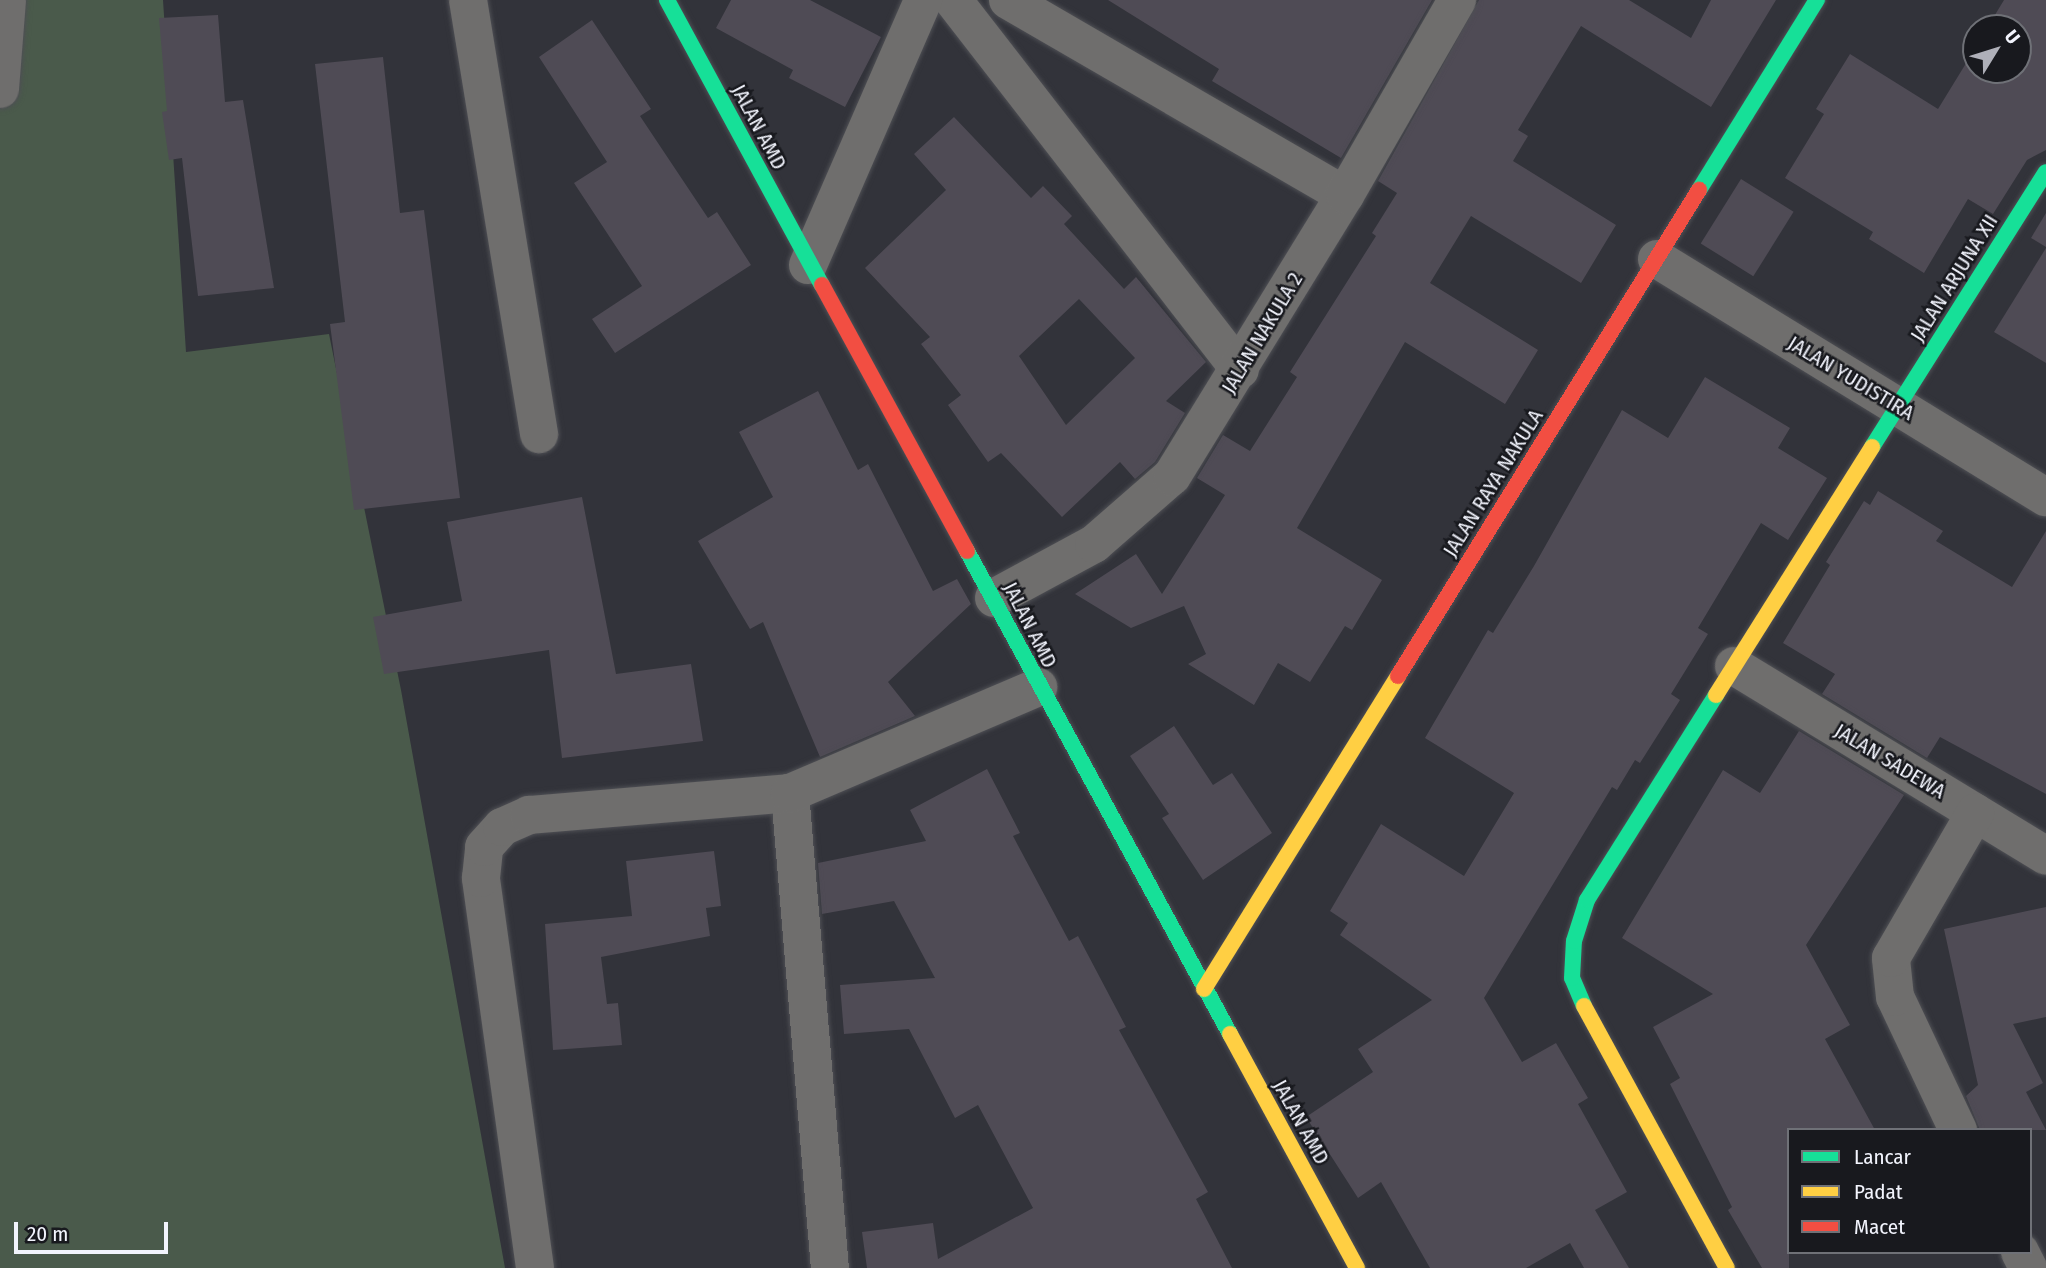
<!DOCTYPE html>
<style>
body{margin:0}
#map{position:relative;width:2046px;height:1268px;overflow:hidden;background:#32333a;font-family:"Fira Sans Condensed",sans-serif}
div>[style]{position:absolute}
.green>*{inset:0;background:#4a5a4b}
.building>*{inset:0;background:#4f4b55;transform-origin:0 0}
.roads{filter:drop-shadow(0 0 2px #4e4f54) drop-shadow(0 0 2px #4e4f54)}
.street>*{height:38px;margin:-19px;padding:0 19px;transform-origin:19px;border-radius:19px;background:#6f6e6d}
.fast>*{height:16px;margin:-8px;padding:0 8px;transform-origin:8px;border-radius:8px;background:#16e098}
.slow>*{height:16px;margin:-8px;padding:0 8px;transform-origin:8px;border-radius:8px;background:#ffcf43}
.jam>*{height:16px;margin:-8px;padding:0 8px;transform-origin:8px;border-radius:8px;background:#f24e42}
span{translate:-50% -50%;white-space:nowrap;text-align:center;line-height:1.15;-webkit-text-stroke:5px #18191e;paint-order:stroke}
.street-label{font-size:21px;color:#f2f4fd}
.legend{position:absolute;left:1787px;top:1128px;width:245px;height:126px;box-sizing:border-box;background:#18191e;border:2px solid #6f7177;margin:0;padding:9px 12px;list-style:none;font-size:21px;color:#f2f4fd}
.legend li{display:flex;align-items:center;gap:14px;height:35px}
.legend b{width:35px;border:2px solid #6f7177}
.north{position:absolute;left:1962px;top:14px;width:70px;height:70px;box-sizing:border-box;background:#18191e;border:2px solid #6f7177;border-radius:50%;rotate:52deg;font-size:19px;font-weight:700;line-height:28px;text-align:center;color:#f2f4fd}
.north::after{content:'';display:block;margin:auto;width:24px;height:32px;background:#afb0b9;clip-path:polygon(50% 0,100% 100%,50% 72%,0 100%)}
.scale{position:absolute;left:14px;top:1222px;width:154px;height:32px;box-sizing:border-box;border:4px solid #f2f4fd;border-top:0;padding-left:9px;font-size:21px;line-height:24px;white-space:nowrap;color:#f2f4fd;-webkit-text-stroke:5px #18191e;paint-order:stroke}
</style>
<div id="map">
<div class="green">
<i style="clip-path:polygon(0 0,163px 0,186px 352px,329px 334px,401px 690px,505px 1268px,0 1268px)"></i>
</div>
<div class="building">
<i style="clip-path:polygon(731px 0,810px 0,881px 37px,845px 107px,789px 78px,793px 70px,716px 28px)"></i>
<i style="clip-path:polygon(1108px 0,1432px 0,1341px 158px,1212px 81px,1219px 69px)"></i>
<i style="clip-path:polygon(1479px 0,1629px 0,1691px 38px,1711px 0,1776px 0,1711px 107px,1581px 26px,1518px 130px,1528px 136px,1513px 161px,1616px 225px,1581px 283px,1471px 216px,1430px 283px,1538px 350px,1505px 404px,1405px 342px,1297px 528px,1382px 580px,1352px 630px,1345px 626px,1310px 682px,1278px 663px,1254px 705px,1188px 664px,1206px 654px,1184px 606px,1131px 628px,1075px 594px,1136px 554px,1162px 594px,1225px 495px,1197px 478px,1223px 435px,1250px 451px,1297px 377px,1290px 372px,1376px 236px,1372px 233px,1397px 193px,1378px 181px)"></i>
<i style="clip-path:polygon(2004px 0,2046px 0,2046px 150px,2027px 160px,1993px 214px,1968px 199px,1924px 273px,1869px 239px,1873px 232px,1785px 178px,1824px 114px,1816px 109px,1850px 54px,1938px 109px,1976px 47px,1976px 70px,2018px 70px,2018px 28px,1987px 28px)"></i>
<i style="clip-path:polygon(218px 15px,225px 102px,243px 100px,274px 288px,198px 296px,182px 158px,169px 160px,162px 112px,167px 111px,159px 18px)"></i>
<i style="clip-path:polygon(592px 20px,651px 109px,640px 116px,708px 218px,717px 212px,751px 265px,615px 353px,592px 319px,642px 286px,574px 183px,607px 162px,539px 57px)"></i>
<i style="clip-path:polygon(383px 57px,400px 213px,424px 210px,460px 498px,354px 510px,330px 324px,345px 322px,315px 64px)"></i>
<i style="clip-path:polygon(evenodd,954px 117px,1031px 198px,1043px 186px,1072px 216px,1064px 224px,1124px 289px,1136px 277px,1206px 362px,1166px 401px,1185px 413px,1155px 462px,1135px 479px,1120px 462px,1062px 517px,1001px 453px,988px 462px,948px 405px,961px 395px,921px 344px,930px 337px,865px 268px,946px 190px,914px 154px,954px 117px,1079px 299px,1135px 358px,1066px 425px,1019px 356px,1079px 299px)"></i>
<i style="left:1741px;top:179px;width:62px;height:76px;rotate:32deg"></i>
<i style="clip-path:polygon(2046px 213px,2046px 247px,2031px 238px)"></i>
<i style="clip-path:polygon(2046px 248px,2046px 363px,1994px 332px)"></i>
<i style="clip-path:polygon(1705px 377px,1790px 428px,1778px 448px,1827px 478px,1788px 540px,1761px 523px,1698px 628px,1708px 634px,1671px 694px,1680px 700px,1640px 763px,1635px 760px,1617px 790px,1612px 787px,1484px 998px,1522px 1062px,1556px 1043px,1588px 1098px,1578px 1104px,1627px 1192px,1595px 1210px,1629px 1268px,1584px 1268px,1570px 1243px,1526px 1268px,1430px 1268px,1381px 1182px,1358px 1198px,1306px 1117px,1373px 1072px,1358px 1049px,1432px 1000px,1340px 935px,1348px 923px,1330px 911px,1381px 824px,1464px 876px,1514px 793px,1425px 738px,1488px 630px,1493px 633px,1534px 566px,1622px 410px,1668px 438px)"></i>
<i style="clip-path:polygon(818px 391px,858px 470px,868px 464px,933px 591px,957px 579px,971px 604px,888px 682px,915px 716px,820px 757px,763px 622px,750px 629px,698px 541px,773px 497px,739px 432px)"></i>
<i style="clip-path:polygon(1878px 491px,1943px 531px,1936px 541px,2012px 587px,2046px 531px,2046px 794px,1940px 737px,1927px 758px,1822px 694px,1835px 674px,1783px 643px,1830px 565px,1826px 562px,1864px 501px,1870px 505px)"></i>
<i style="clip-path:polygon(582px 497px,616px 674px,691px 664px,703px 741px,562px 758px,549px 650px,384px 674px,373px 617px,462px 601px,447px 522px)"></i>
<i style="clip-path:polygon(1174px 726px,1213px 785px,1232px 773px,1272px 833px,1203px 880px,1162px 818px,1169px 814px,1130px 756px)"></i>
<i style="clip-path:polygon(1799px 731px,1904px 795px,1806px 945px,1850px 1025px,1825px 1039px,1875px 1130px,1789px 1130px,1789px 1268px,1762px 1268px,1728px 1210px,1732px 1207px,1670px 1084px,1680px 1078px,1653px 1027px,1713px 994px,1622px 938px,1723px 770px,1760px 793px)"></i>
<i style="clip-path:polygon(987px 769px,1020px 833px,1013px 836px,1069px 941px,1078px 936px,1126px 1027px,1119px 1030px,1208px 1192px,1196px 1199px,1232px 1268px,867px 1268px,862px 1232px,933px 1223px,938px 1259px,1033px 1208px,978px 1105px,955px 1118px,909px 1029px,844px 1034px,840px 985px,935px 978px,894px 901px,822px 914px,818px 863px,926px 841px,910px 810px)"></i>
<i style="clip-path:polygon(714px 851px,721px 906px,706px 908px,710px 936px,601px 957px,607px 1004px,618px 1003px,622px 1045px,553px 1050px,545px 924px,632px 916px,626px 861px)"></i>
<i style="clip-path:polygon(2046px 907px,2046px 1017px,2013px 1024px,2043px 1083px,2026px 1092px,2046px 1130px,1980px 1130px,1966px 1096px,1978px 1085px,1944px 929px)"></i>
</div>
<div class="roads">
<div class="street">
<i style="left:468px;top:0;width:440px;rotate:80.7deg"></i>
<i style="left:953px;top:0;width:468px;rotate:52.2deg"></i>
<i style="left:1008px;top:0;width:389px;rotate:30.1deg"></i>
<i style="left:0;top:89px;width:89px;rotate:-85.5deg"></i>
<i style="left:1657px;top:259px;width:456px;rotate:31.5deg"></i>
<i style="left:808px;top:265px;width:289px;rotate:-66.5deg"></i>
<i style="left:994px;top:598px;width:114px;rotate:-28.4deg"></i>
<i style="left:1094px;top:544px;width:103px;rotate:-41.1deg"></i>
<i style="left:1172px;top:476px;width:330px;rotate:-58.4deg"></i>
<i style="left:1345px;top:195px;width:225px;rotate:-60.1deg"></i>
<i style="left:1734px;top:666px;width:365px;rotate:31.3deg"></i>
<i style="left:790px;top:793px;width:477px;rotate:85.2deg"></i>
<i style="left:1958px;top:1130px;width:147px;rotate:-115.3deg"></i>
<i style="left:1895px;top:997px;width:39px;rotate:-96deg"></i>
<i style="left:1891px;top:958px;width:168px;rotate:-59.9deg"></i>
<i style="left:2020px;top:1252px;width:18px;rotate:63deg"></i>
<i style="left:535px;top:1268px;width:394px;rotate:-97.9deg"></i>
<i style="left:481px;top:878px;width:31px;rotate:-84deg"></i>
<i style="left:484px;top:847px;width:27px;rotate:-48deg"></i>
<i style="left:502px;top:827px;width:30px;rotate:-24deg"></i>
<i style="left:529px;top:815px;width:262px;rotate:-4.8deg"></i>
<i style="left:790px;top:793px;width:270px;rotate:-23.1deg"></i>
</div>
<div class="fast">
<i style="left:667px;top:0;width:324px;rotate:61.5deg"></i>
<i style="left:1699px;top:190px;width:224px;rotate:-58.2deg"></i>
<i style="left:1872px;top:447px;width:325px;rotate:-57.7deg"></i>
<i style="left:967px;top:551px;width:550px;rotate:61.43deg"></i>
<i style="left:1584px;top:1006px;width:30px;rotate:-113deg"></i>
<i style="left:1572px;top:978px;width:37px;rotate:-87deg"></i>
<i style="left:1574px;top:941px;width:43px;rotate:-72.4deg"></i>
<i style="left:1587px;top:900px;width:242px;rotate:-57.8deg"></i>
</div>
<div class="slow">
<i style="left:1716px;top:695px;width:293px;rotate:-57.8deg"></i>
<i style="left:1204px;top:989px;width:368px;rotate:-58.2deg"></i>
<i style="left:1584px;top:1006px;width:298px;rotate:61.4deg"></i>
<i style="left:1230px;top:1034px;width:266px;rotate:61.5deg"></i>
</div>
<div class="jam">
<i style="left:822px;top:285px;width:303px;rotate:61.4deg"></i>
<i style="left:1398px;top:676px;width:572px;rotate:-58.23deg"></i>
</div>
</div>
<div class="street-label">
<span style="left:759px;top:127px;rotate:62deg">JALAN AMD</span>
<span style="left:1954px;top:278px;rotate:-58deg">JALAN ARJUNA XII</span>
<span style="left:1262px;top:333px;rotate:-59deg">JALAN NAKULA 2</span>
<span style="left:1851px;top:378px;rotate:31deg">JALAN YUDISTIRA</span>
<span style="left:1493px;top:483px;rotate:-58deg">JALAN RAYA NAKULA</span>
<span style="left:1030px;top:625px;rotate:63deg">JALAN AMD</span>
<span style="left:1890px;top:761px;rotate:31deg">JALAN SADEWA</span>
<span style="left:1301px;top:1122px;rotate:61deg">JALAN AMD</span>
</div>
<ul class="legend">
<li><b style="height:9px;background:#16e098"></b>Lancar</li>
<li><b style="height:9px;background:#ffcf43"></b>Padat</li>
<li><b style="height:9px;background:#f24e42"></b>Macet</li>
</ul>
<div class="north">U</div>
<div class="scale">20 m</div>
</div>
